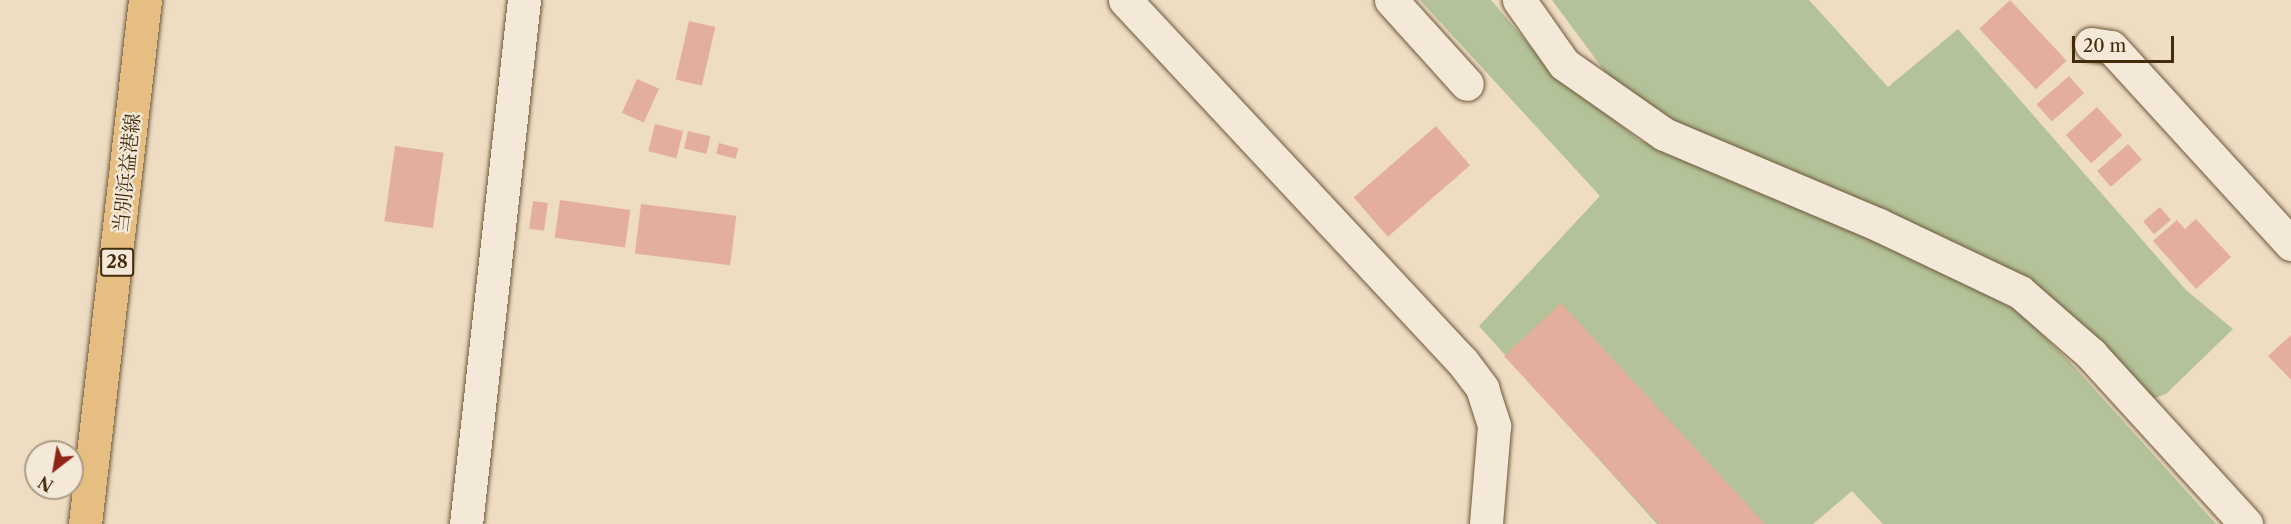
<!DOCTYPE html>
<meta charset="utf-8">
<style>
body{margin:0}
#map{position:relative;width:2291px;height:524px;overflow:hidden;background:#eeddc3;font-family:"Libre Caslon Text","Noto Serif JP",serif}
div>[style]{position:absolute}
.green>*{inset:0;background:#b3c298}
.building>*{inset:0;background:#e4ae9c;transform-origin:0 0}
.roads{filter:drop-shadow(0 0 2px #6e583a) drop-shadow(0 0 2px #6e583a)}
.minor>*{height:33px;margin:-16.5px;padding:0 16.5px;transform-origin:16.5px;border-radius:16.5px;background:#f4e9d8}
.major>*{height:33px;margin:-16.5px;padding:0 16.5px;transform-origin:16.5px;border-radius:16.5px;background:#e7be82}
span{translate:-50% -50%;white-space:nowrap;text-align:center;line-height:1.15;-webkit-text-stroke:4.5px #f4e9d8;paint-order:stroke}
.shield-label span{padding:2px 4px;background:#f4e9d8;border:2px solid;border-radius:4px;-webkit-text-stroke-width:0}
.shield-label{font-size:18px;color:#432c0c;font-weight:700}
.street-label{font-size:20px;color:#432c0c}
.north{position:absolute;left:24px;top:440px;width:60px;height:60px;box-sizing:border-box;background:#f4e9d8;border:2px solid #ad9d86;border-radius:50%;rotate:211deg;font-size:16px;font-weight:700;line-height:24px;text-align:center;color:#432c0c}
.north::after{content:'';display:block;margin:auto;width:21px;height:27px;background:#8f2418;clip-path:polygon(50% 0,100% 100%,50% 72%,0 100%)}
.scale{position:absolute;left:2072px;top:36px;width:102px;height:27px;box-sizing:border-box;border:3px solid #432c0c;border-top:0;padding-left:8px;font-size:18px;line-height:21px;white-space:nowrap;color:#432c0c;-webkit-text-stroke:4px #f4e9d8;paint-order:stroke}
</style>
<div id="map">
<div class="green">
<i style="clip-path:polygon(1420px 0,1491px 0,1548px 67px,1639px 140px,1916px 258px,2018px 311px,2069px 361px,2216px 524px,1883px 524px,1852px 491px,1813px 524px,1657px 524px,1479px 326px,1600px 196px)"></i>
<i style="clip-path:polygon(1552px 0,1809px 0,1888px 87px,1958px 29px,2186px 290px,2233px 329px,2166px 394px,2152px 399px,2058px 308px,1688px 129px,1611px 80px)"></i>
</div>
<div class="building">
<i style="left:2010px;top:0;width:83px;height:42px;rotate:47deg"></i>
<i style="left:689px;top:21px;width:27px;height:60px;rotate:13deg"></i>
<i style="left:2069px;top:76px;width:23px;height:43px;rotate:49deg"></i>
<i style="left:637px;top:79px;width:24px;height:37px;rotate:24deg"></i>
<i style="left:2097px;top:107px;width:38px;height:42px;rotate:48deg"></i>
<i style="left:655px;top:124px;width:29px;height:28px;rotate:14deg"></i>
<i style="left:1436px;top:126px;width:52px;height:109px;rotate:49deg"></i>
<i style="left:688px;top:131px;width:23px;height:18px;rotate:13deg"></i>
<i style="left:719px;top:143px;width:20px;height:11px;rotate:15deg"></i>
<i style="left:2128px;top:144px;width:21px;height:41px;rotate:49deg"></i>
<i style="left:395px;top:146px;width:49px;height:76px;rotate:8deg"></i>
<i style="left:560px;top:200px;width:71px;height:38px;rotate:8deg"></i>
<i style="left:533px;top:201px;width:15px;height:28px;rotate:8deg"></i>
<i style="left:641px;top:204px;width:96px;height:50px;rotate:7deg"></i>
<i style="left:2160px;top:207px;width:17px;height:22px;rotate:50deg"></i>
<i style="clip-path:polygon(2196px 219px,2231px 257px,2196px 289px,2153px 241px,2177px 220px,2185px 229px)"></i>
<i style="clip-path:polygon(1561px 303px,1765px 524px,1659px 524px,1504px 356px)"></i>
<i style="clip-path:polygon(2291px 335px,2291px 380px,2268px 356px)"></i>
</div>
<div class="roads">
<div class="minor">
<i style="left:1125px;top:0;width:494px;rotate:47deg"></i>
<i style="left:1462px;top:361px;width:34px;rotate:53deg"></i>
<i style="left:1482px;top:388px;width:40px;rotate:72deg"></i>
<i style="left:1494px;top:426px;width:98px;rotate:94.7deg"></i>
<i style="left:1391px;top:0;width:113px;rotate:47.9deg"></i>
<i style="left:1519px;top:0;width:78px;rotate:54.9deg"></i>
<i style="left:1564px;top:64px;width:122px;rotate:35deg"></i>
<i style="left:1664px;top:134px;width:233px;rotate:22.9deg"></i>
<i style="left:1879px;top:225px;width:156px;rotate:25.4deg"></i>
<i style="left:2020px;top:292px;width:94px;rotate:41.1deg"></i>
<i style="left:2091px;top:354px;width:230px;rotate:47.6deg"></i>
<i style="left:2091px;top:44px;width:20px;rotate:9deg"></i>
<i style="left:2111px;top:47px;width:267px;rotate:47.6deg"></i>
<i style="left:466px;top:524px;width:527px;rotate:-83.68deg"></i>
</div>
<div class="major">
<i style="left:85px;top:524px;width:527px;rotate:-83.47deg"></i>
</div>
</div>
<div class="shield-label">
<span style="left:117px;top:262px">28</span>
</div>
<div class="street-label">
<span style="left:127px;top:173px;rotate:-84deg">当別浜益港線</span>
</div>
<div class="north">N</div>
<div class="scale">20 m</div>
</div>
